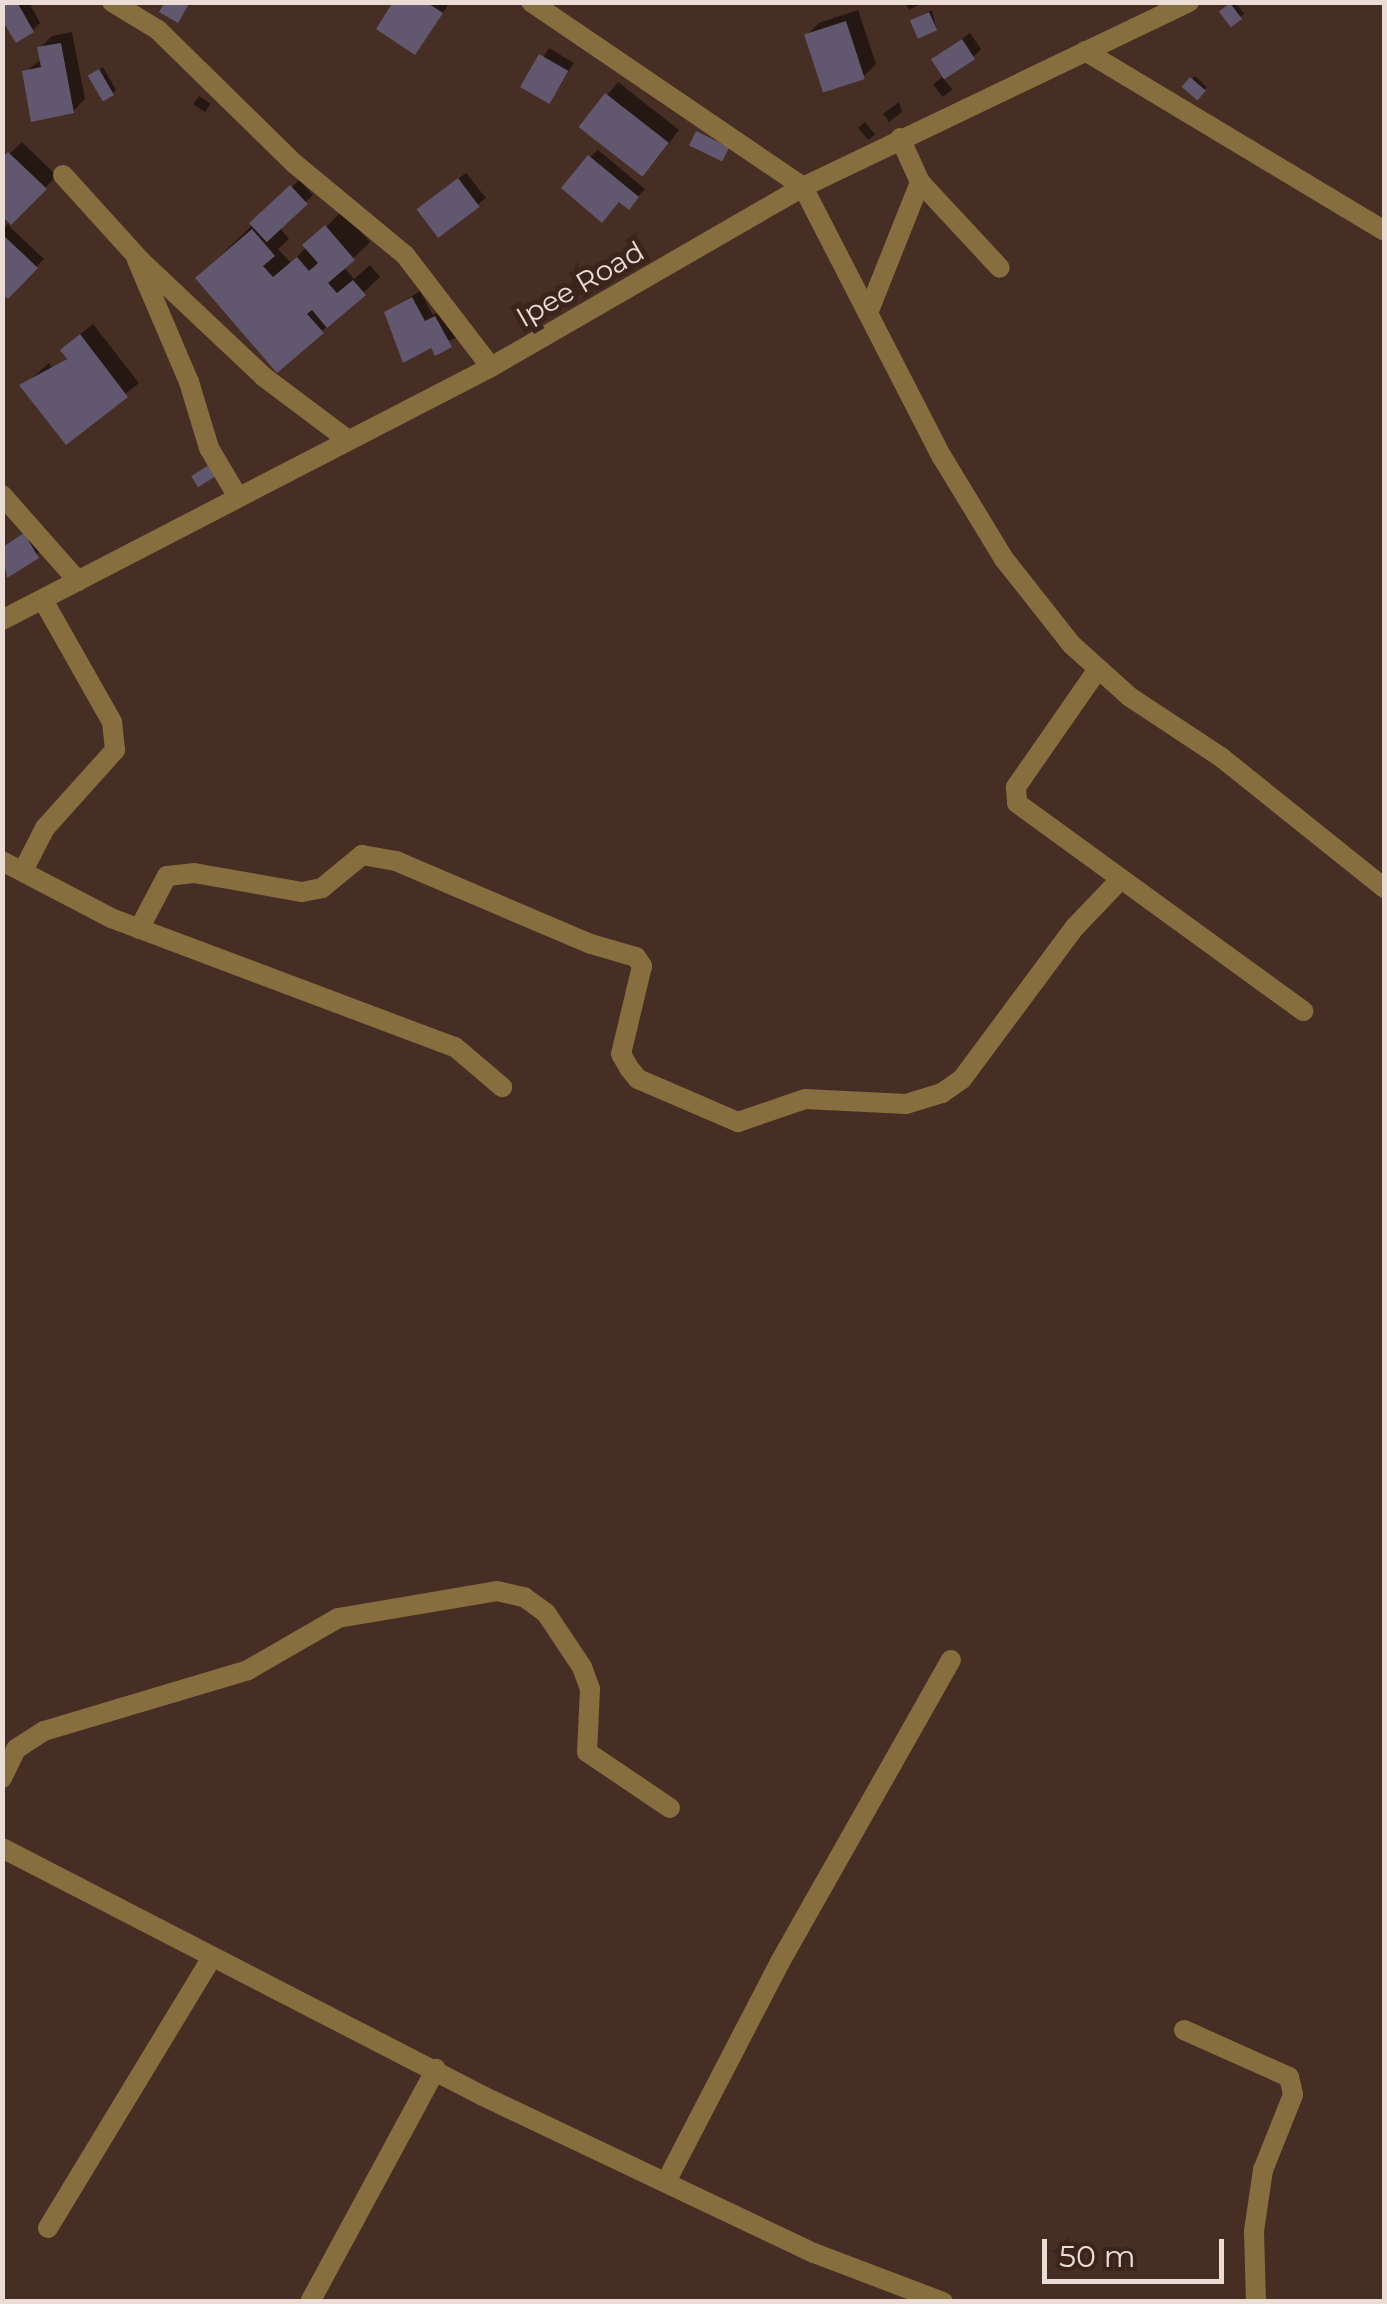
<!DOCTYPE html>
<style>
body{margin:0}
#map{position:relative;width:1387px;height:2304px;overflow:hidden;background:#462e24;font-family:Montserrat,sans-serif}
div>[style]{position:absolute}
.shadow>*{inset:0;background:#0007;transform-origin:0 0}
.building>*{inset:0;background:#61576e;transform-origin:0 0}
.street>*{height:20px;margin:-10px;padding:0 10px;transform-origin:10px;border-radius:10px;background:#866e3f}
span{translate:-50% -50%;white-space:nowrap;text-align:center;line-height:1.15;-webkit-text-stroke:10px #3b241b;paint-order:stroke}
.street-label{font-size:28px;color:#ecdcd6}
.frame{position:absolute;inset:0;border:5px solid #ecdcd6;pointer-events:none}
.scale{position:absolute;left:1042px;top:2239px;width:182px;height:45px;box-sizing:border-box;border:5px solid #ecdcd6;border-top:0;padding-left:12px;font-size:30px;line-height:35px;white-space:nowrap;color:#ecdcd6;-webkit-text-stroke:8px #3b241b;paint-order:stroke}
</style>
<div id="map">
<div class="shadow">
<i style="clip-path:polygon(2px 2px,29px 2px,40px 23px,33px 30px)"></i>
<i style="clip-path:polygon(396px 2px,448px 5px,415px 52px)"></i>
<i style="clip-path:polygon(905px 2px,925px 2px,909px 10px)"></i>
<i style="left:1235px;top:2px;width:15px;height:16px;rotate:53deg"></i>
<i style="clip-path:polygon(858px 10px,876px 64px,864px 76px,807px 35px,819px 23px)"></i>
<i style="clip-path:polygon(932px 10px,936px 28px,916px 18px)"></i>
<i style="clip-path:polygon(72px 32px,85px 99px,73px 111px,25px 72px,42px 59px,40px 48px,52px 36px)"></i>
<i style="clip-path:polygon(970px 33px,981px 49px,973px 57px,933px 59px)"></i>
<i style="left:549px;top:48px;width:29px;height:46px;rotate:31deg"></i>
<i style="clip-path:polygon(103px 67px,116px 90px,113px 93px,93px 73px)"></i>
<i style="left:1195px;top:76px;width:16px;height:15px;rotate:43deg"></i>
<i style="left:942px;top:77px;width:16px;height:12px;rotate:50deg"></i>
<i style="clip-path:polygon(618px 82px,679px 130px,655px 161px,582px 125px)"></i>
<i style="left:199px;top:96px;width:14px;height:10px;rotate:34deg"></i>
<i style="clip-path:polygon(899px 102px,902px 112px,889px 122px,883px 114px)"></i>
<i style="left:865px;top:122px;width:16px;height:9px;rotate:50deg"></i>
<i style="clip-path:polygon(22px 142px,57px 176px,8px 225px,44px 259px,8px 296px,2px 291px,2px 230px,11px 221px,2px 161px)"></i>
<i style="clip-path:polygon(598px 150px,645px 189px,636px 199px,590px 157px)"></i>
<i style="clip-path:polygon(466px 173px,486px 198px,440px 235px,428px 202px)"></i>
<i style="clip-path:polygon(299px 180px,313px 195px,279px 227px,289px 239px,278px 249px,291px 263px,342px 211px,370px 242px,344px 267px,354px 279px,370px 265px,380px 277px,322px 331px,214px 262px)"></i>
<i style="clip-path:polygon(420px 291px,433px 315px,443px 310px,458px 337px,404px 359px,387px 312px)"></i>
<i style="clip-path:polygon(93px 324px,139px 383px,66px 442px,23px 386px,49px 363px,53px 369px,69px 357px,75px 338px)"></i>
<i style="clip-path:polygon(33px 528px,45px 548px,8px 574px,2px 546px)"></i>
</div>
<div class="building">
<i style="clip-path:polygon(2px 2px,17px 2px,34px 32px,16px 43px,2px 20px)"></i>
<i style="clip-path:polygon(165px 2px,190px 2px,178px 23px,159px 12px)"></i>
<i style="clip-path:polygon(393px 2px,426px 2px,443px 13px,415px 55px,376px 29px)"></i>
<i style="left:1230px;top:3px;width:20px;height:14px;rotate:53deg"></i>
<i style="left:929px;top:12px;width:20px;height:21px;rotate:66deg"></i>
<i style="left:846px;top:21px;width:61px;height:44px;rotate:72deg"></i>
<i style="left:962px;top:39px;width:24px;height:37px;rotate:57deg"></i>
<i style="clip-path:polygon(61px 43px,74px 113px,31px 122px,22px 71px,41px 67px,37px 47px)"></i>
<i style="left:539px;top:54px;width:34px;height:38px;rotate:30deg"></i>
<i style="left:99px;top:69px;width:30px;height:13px;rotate:60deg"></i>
<i style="left:1190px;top:77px;width:21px;height:13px;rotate:41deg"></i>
<i style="left:605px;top:93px;width:81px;height:43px;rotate:38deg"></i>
<i style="left:696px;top:131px;width:37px;height:16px;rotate:26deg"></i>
<i style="clip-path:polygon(8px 152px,47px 189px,11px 225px,2px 216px,2px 157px)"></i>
<i style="clip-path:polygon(588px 155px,639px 197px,629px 210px,619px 202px,602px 223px,561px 188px)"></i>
<i style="left:458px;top:178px;width:36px;height:52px;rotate:53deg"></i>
<i style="left:290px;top:185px;width:26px;height:56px;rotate:47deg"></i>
<i style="clip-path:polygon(325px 225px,355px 260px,328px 283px,337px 293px,353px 280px,366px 295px,327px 328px,312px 310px,307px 314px,324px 333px,277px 373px,195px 278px,252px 229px,275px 256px,263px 266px,273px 277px,297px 257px,309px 271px,318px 263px,302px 245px)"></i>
<i style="clip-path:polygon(2px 234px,38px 268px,8px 299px,2px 294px)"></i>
<i style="clip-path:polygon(412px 297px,425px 321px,435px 316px,452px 347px,435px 356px,431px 348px,403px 363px,384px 312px)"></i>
<i style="clip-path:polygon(80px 334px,128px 397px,66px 445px,19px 385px,67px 359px,60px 350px)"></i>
<i style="left:209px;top:465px;width:13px;height:21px;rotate:58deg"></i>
<i style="clip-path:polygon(24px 533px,39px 558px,7px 578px,2px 547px)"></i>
</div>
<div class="street">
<i style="left:112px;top:2px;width:54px;rotate:31.3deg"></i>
<i style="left:158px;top:30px;width:192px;rotate:44.4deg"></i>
<i style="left:295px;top:164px;width:143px;rotate:39.6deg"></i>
<i style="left:405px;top:255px;width:141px;rotate:52.5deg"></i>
<i style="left:531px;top:2px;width:329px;rotate:34.2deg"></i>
<i style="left:803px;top:187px;width:304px;rotate:62.8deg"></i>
<i style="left:942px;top:457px;width:119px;rotate:58.7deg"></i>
<i style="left:1004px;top:559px;width:110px;rotate:51.7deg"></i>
<i style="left:1072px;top:645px;width:78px;rotate:41.9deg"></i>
<i style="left:1130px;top:697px;width:110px;rotate:33.5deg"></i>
<i style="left:1222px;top:758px;width:208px;rotate:38.7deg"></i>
<i style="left:1085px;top:51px;width:349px;rotate:31deg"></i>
<i style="left:900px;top:138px;width:48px;rotate:65.6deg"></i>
<i style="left:920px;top:182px;width:117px;rotate:47.1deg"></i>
<i style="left:63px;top:175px;width:116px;rotate:47.8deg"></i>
<i style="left:141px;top:261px;width:169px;rotate:43.3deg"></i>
<i style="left:264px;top:377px;width:105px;rotate:36.9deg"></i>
<i style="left:137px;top:260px;width:133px;rotate:66.9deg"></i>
<i style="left:189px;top:382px;width:69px;rotate:73.1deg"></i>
<i style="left:209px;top:448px;width:57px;rotate:59.4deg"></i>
<i style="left:868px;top:313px;width:141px;rotate:-68.3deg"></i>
<i style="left:2px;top:495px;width:115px;rotate:48.5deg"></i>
<i style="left:2px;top:620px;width:551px;rotate:-27.36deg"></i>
<i style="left:491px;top:367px;width:360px;rotate:-30deg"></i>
<i style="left:803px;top:187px;width:428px;rotate:-25.6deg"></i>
<i style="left:1098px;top:669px;width:144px;rotate:124.8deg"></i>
<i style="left:1016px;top:787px;width:16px;rotate:86deg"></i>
<i style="left:1017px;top:803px;width:354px;rotate:36deg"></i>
<i style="left:2px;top:861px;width:123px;rotate:27.6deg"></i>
<i style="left:111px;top:918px;width:367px;rotate:20.6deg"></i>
<i style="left:455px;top:1047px;width:62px;rotate:40.4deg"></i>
<i style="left:24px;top:869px;width:46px;rotate:-62.9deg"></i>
<i style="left:45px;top:828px;width:105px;rotate:-48.1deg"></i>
<i style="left:115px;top:750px;width:28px;rotate:-96deg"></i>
<i style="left:112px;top:722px;width:140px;rotate:-119.5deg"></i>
<i style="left:139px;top:929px;width:60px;rotate:-62.2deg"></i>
<i style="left:167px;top:876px;width:27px;rotate:-6deg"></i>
<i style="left:194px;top:873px;width:110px;rotate:10deg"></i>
<i style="left:302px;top:892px;width:20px;rotate:-11deg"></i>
<i style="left:322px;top:888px;width:52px;rotate:-39.5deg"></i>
<i style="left:362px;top:855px;width:35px;rotate:10deg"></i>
<i style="left:396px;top:861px;width:212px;rotate:23.1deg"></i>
<i style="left:591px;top:944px;width:47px;rotate:16.1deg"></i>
<i style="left:636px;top:957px;width:11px;rotate:56deg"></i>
<i style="left:642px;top:966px;width:90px;rotate:103.4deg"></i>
<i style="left:621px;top:1054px;width:16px;rotate:60deg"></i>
<i style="left:629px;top:1068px;width:14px;rotate:51deg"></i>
<i style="left:638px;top:1079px;width:109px;rotate:23.3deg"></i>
<i style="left:738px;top:1122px;width:71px;rotate:-18.9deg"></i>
<i style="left:805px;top:1099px;width:101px;rotate:2.8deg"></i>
<i style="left:906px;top:1104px;width:38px;rotate:-17deg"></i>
<i style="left:942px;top:1093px;width:24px;rotate:-35deg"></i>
<i style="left:962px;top:1079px;width:189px;rotate:-53.4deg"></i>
<i style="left:1075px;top:927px;width:64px;rotate:-46.3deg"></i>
<i style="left:2px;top:1778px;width:32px;rotate:-64deg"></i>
<i style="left:16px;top:1749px;width:33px;rotate:-33deg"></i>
<i style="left:44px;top:1731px;width:213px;rotate:-16.6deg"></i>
<i style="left:248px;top:1670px;width:104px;rotate:-30deg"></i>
<i style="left:338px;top:1618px;width:161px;rotate:-9.6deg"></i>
<i style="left:497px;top:1591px;width:28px;rotate:13deg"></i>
<i style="left:524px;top:1597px;width:27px;rotate:36deg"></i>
<i style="left:546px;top:1613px;width:65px;rotate:56.3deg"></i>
<i style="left:582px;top:1667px;width:23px;rotate:70deg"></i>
<i style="left:590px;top:1689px;width:63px;rotate:92.7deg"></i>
<i style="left:587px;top:1752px;width:100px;rotate:34deg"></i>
<i style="left:2px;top:1848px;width:541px;rotate:27.28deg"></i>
<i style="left:483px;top:2096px;width:366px;rotate:25.4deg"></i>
<i style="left:814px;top:2253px;width:138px;rotate:20.8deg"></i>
<i style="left:1184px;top:2030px;width:115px;rotate:24.1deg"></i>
<i style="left:1289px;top:2077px;width:18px;rotate:77deg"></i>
<i style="left:1293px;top:2095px;width:81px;rotate:111.8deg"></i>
<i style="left:1263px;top:2170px;width:62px;rotate:98.4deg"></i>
<i style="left:1254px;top:2231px;width:71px;rotate:88.4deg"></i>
<i style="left:667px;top:2180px;width:246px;rotate:-62.6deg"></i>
<i style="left:780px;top:1962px;width:347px;rotate:-60.5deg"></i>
<i style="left:48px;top:2228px;width:317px;rotate:-58.8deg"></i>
<i style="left:310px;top:2302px;width:265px;rotate:-61.6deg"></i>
</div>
<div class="street-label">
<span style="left:580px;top:284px;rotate:-30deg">Ipee Road</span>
</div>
<div class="frame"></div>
<div class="scale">50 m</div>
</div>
